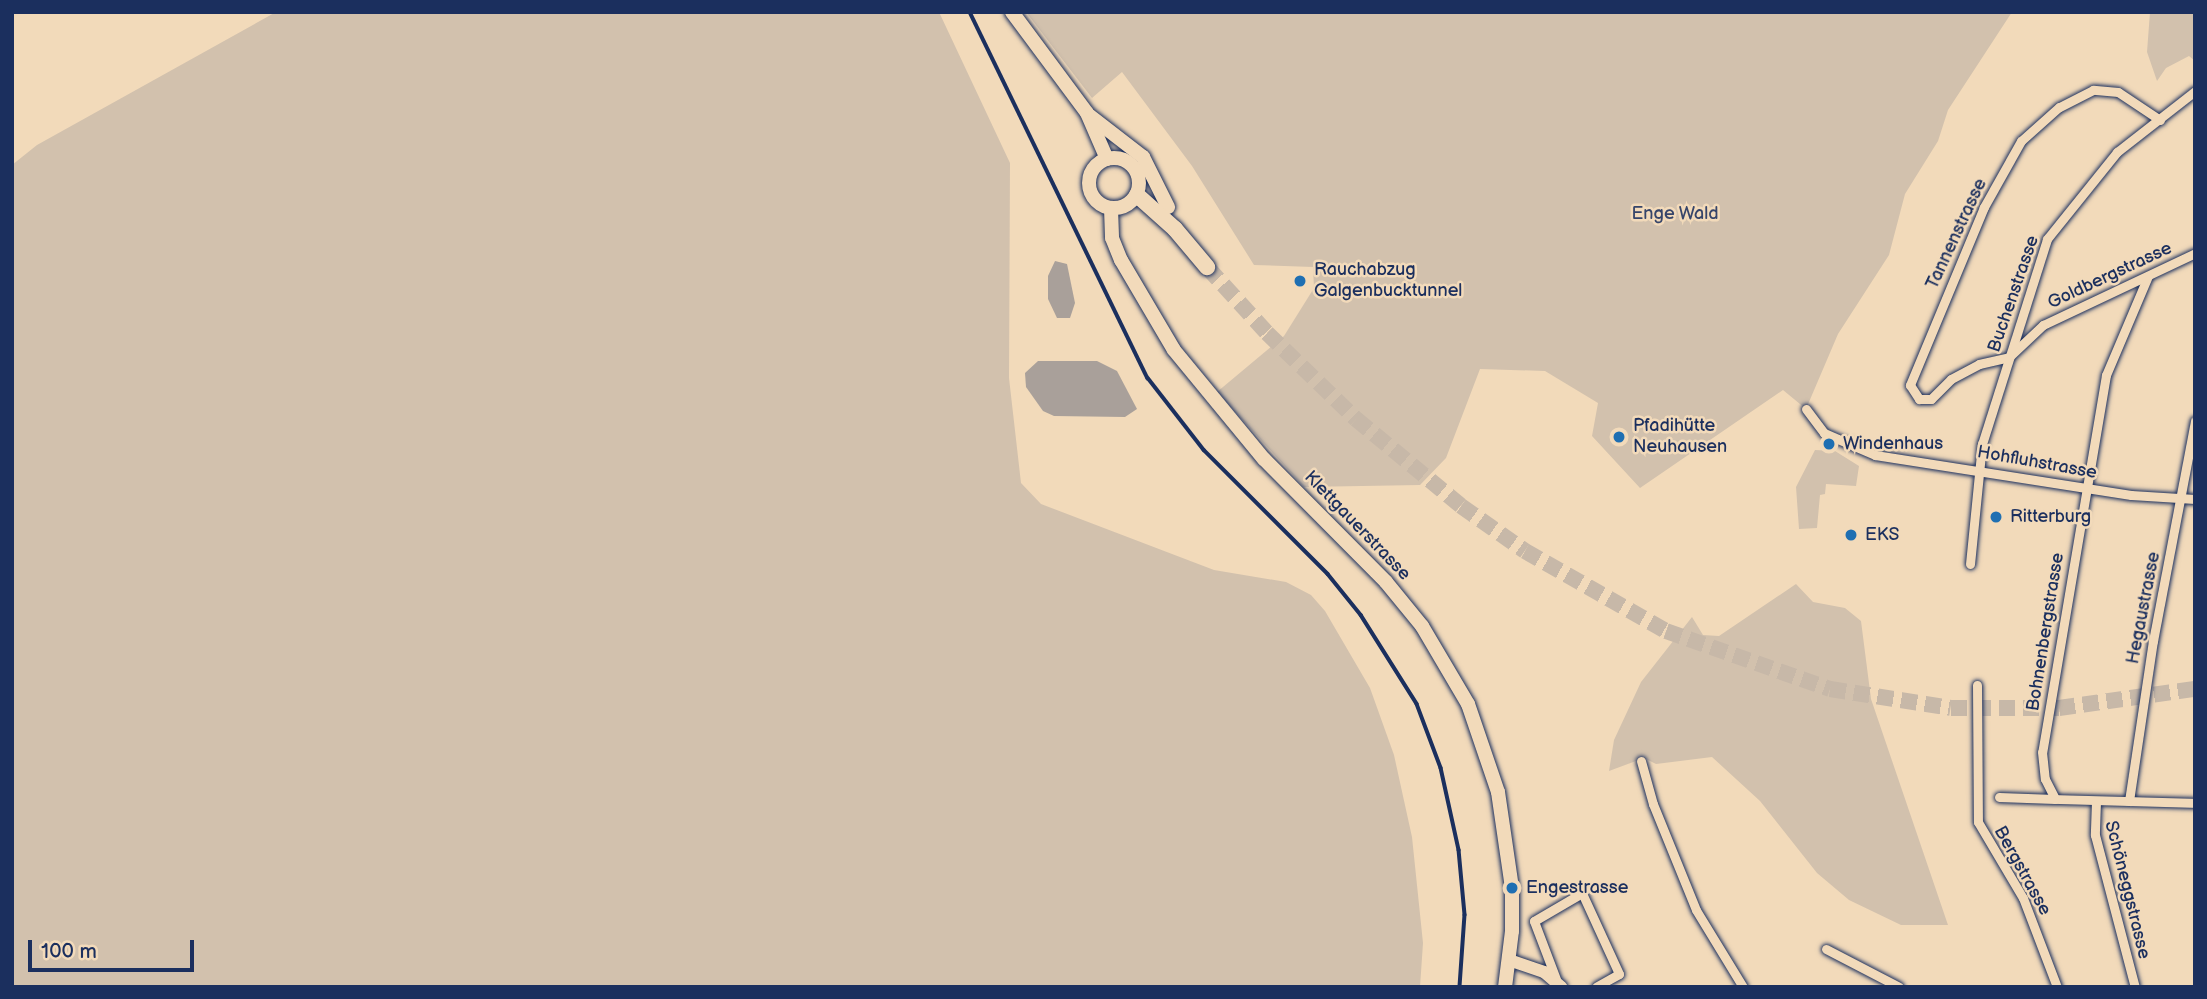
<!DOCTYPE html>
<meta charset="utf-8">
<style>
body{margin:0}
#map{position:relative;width:2207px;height:999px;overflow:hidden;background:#f2daba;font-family:"Balsamiq Sans",sans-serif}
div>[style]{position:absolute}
.green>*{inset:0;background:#d2c1ad}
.water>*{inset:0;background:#a9a09a}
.highway-tunnel>*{height:16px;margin-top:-8px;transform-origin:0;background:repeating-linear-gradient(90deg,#c7b8a8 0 16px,transparent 0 24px)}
.roads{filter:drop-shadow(0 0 2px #1b2f5e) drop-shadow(0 0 2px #1b2f5e)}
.street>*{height:9px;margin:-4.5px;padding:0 4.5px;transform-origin:4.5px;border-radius:4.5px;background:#f2daba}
.secondary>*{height:12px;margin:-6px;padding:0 6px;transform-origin:6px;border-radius:6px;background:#f2daba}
.primary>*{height:14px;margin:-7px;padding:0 7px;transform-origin:7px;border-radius:7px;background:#f2daba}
.primary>.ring{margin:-7px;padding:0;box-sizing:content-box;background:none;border:14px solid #f2daba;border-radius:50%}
.highway>*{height:16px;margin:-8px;padding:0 8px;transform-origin:8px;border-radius:8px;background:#f2daba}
.rail>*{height:3.5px;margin:-1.75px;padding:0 1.75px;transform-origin:1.75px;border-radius:1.75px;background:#1b2f5e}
.dots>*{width:19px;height:19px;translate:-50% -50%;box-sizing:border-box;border:4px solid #f2daba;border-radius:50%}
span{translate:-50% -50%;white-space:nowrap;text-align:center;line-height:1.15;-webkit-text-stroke:5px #f2daba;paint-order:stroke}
.park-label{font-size:18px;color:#36456a}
.street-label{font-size:18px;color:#1b2f5e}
.poi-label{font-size:18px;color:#1b2f5e}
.left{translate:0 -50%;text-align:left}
.frame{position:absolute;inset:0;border:14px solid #1b2f5e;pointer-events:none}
.scale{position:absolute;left:28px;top:940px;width:166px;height:32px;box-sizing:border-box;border:4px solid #1b2f5e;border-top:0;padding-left:9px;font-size:21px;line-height:24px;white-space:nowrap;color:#1b2f5e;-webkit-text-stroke:5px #f2daba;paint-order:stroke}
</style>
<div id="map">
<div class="green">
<i style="clip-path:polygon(276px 12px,939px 12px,1010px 163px,1009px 378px,1021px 483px,1041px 504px,1214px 570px,1286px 582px,1311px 595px,1325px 611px,1370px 688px,1394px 755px,1412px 837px,1423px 943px,1420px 987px,12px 987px,12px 165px,37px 145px)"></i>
<i style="clip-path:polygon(1026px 12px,2012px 12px,1948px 110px,1938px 141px,1905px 194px,1889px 255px,1838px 334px,1806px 409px,1783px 390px,1640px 488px,1592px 436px,1598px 403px,1545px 371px,1480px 369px,1446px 458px,1420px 485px,1304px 487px,1217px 392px,1284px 336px,1314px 288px,1313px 267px,1254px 265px,1192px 166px,1122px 72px,1092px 98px)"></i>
<i style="clip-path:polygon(2150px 12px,2195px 12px,2195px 61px,2189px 56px,2166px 68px,2157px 81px,2147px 52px)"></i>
<i style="clip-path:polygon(1815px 450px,1835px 451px,1859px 466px,1856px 486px,1826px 484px,1825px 494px,1820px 495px,1817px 528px,1799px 529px,1796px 487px)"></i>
<i style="clip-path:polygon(1796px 584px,1813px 602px,1845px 608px,1861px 621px,1871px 699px,1948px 925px,1901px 925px,1849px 900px,1817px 873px,1760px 801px,1712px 757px,1656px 764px,1644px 758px,1609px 771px,1614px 740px,1641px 682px,1692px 617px,1703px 635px,1719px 636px)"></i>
</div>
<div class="water">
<i style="clip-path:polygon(1055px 261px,1067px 264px,1075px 303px,1070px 318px,1057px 318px,1048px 299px,1048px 276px)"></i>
<i style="clip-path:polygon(1038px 361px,1097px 361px,1117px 371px,1137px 409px,1125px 417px,1054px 416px,1043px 411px,1026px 387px,1025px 373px)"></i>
</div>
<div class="highway-tunnel">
<i style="left:1207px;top:267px;width:89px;rotate:47.7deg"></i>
<i style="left:1267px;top:333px;width:124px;rotate:44deg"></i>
<i style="left:1356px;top:419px;width:136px;rotate:39.6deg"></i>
<i style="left:1461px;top:506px;width:78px;rotate:35.1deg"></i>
<i style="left:1525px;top:551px;width:162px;rotate:29.6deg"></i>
<i style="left:1666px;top:631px;width:174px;rotate:19.5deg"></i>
<i style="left:1830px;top:689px;width:122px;rotate:8.9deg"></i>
<i style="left:1951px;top:708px;width:108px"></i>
<i style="left:2059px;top:708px;width:137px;rotate:-8deg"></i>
</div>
<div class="roads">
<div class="street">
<i style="left:2160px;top:120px;width:50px;rotate:-146.3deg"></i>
<i style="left:2118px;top:92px;width:25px;rotate:-175deg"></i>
<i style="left:2093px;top:90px;width:38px;rotate:153deg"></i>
<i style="left:2059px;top:107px;width:51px;rotate:138.2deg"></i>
<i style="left:2021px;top:141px;width:76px;rotate:119.3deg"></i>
<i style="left:1984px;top:207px;width:193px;rotate:112.6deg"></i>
<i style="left:1910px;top:385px;width:17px;rotate:57deg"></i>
<i style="left:1919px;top:399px;width:12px"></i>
<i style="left:1931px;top:399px;width:28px;rotate:-45deg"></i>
<i style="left:1951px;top:379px;width:32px;rotate:-28deg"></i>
<i style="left:1979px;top:364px;width:31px;rotate:-13deg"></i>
<i style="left:2009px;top:357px;width:47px;rotate:-43.3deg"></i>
<i style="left:2043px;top:325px;width:168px;rotate:-25.3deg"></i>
<i style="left:2148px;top:276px;width:108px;rotate:113deg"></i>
<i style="left:2106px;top:375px;width:382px;rotate:99.6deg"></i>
<i style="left:2042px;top:752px;width:27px;rotate:84deg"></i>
<i style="left:2045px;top:779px;width:22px;rotate:63deg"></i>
<i style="left:2055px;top:799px;width:140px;rotate:1.6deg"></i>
<i style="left:1806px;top:409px;width:30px;rotate:53deg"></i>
<i style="left:1824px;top:433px;width:56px;rotate:23.3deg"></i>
<i style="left:1875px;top:455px;width:259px;rotate:8.9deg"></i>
<i style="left:2131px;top:495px;width:64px;rotate:3.6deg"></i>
<i style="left:1970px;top:564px;width:121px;rotate:-84.3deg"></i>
<i style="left:1982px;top:444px;width:215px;rotate:-72.4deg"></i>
<i style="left:2047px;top:239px;width:112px;rotate:-51.2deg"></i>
<i style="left:2117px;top:152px;width:99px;rotate:-38deg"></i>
<i style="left:1977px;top:685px;width:137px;rotate:89.6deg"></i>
<i style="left:1978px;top:822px;width:88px;rotate:59.4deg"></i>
<i style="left:2023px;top:898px;width:95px;rotate:69.1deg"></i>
<i style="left:1641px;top:761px;width:45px;rotate:74.4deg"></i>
<i style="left:1653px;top:804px;width:114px;rotate:67.9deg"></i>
<i style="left:1696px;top:910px;width:90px;rotate:58.6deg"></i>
<i style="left:1999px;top:797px;width:56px;rotate:2deg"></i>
<i style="left:2096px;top:801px;width:34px;rotate:92deg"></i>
<i style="left:2095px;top:835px;width:157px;rotate:75.3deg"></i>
<i style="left:2129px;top:801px;width:162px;rotate:-81.5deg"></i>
<i style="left:2153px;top:641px;width:224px;rotate:-79.2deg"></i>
<i style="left:1826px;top:949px;width:82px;rotate:27.5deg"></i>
<i style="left:1556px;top:979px;width:62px;rotate:-110.8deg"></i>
<i style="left:1534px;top:921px;width:56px;rotate:-30.3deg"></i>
<i style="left:1582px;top:893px;width:89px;rotate:65.4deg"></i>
<i style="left:1619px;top:974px;width:26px;rotate:151deg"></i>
</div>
<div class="secondary">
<i style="left:1509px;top:960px;width:37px;rotate:19deg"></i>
<i style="left:1544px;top:972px;width:23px;rotate:41deg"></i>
</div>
<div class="primary">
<i style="left:1012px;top:12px;width:126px;rotate:53.4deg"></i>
<i style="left:1087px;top:113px;width:50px;rotate:66.5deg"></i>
<i style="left:1090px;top:116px;width:67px;rotate:37.7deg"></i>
<i style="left:1143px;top:157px;width:56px;rotate:63.4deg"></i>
<i class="ring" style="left:1089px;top:158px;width:36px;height:36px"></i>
<i style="left:1111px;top:208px;width:30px;rotate:88deg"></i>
<i style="left:1112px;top:238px;width:24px;rotate:68deg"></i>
<i style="left:1121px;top:260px;width:104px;rotate:59.5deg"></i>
<i style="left:1174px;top:350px;width:141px;rotate:50.5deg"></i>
<i style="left:1264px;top:459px;width:173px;rotate:45.2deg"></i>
<i style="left:1386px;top:582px;width:57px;rotate:50.7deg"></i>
<i style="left:1422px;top:626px;width:91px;rotate:59.5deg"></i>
<i style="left:1468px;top:704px;width:93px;rotate:71.2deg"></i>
<i style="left:1498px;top:792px;width:97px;rotate:81.7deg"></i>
<i style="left:1512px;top:888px;width:43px;rotate:90deg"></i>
<i style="left:1512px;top:931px;width:56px;rotate:97.1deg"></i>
</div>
<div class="highway">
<i style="left:1137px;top:195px;width:51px;rotate:41.8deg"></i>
<i style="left:1175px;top:229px;width:50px;rotate:49.9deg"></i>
</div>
</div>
<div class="rail">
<i style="left:970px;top:12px;width:407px;rotate:64.1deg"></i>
<i style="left:1148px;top:378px;width:91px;rotate:52.1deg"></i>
<i style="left:1204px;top:450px;width:175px;rotate:45deg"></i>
<i style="left:1328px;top:574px;width:53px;rotate:51.2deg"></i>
<i style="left:1361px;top:615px;width:105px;rotate:57.8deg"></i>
<i style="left:1417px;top:704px;width:68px;rotate:69.4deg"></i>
<i style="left:1441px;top:768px;width:84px;rotate:77.6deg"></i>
<i style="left:1459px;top:850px;width:65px;rotate:84.7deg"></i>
<i style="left:1465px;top:915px;width:72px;rotate:94deg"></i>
</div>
<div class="dots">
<i style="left:1300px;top:281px;background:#1f6fb2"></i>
<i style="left:1619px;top:437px;background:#1f6fb2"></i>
<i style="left:1829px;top:444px;background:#1f6fb2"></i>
<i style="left:1996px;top:517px;background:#1f6fb2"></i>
<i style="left:1851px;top:535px;background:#1f6fb2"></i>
<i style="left:1512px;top:888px;background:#1f6fb2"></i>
</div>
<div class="park-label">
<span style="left:1675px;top:214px">Enge Wald</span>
</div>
<div class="street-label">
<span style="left:1957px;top:234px;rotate:-65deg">Tannenstrasse</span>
<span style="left:2110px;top:276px;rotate:-25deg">Goldbergstrasse</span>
<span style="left:2014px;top:294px;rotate:-71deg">Buchenstrasse</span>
<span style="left:2037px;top:463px;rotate:10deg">Hohfluhstrasse</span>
<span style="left:1357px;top:526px;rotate:46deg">Klettgauerstrasse</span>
<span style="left:2144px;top:608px;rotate:-79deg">Hegaustrasse</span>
<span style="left:2046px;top:632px;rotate:-81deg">Bohnenbergstrasse</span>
<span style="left:2022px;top:871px;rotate:61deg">Bergstrasse</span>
<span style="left:2127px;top:890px;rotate:76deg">Schöneggstrasse</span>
</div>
<div class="poi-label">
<span class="left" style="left:1314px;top:281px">Rauchabzug<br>Galgenbucktunnel</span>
<span class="left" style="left:1633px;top:437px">Pfadihütte<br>Neuhausen</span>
<span class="left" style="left:1843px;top:444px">Windenhaus</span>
<span class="left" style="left:2010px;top:517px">Ritterburg</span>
<span class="left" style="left:1865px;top:535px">EKS</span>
<span class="left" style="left:1526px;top:888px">Engestrasse</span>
</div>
<div class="frame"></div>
<div class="scale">100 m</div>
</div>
